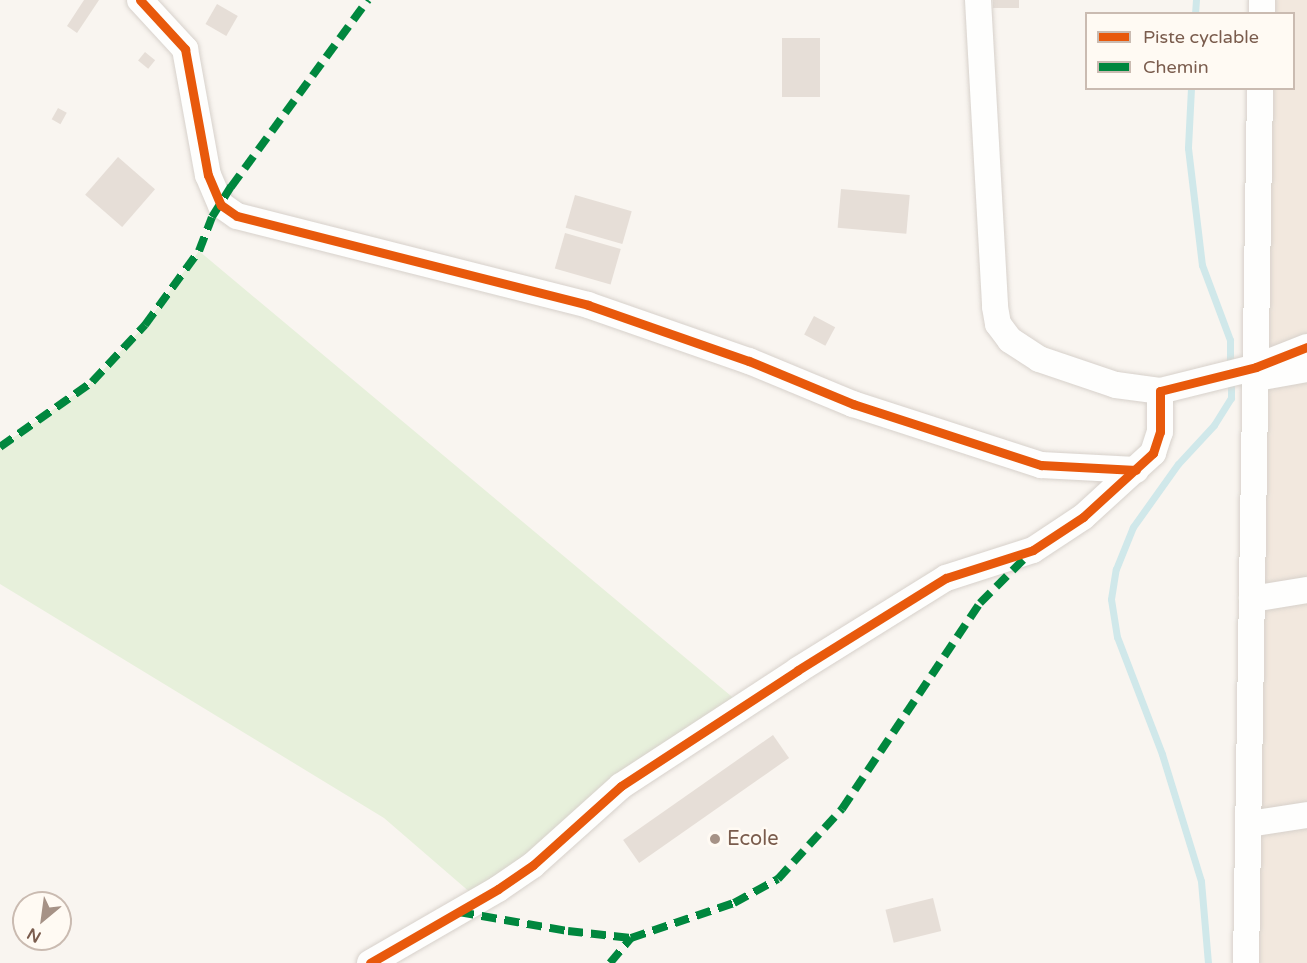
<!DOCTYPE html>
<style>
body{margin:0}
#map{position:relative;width:1307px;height:963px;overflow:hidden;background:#f9f5f0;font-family:"Varela Round",sans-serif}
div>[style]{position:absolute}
.residential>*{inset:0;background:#f2e8de}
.green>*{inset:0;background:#e7f0db}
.stream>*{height:7px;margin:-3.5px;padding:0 3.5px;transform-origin:3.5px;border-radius:3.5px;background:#d0e8ea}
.building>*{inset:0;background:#e6ded7;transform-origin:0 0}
.roads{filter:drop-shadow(0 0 2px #d7d1cb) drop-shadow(0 0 2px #d7d1cb)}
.minor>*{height:26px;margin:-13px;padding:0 13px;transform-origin:13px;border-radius:13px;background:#fefefd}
.quiet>*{height:8px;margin-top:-4px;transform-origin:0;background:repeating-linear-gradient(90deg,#00873e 0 15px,transparent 0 23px)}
.cycleway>*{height:9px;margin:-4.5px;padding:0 4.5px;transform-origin:4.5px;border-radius:4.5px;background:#e8590c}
.dots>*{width:16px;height:16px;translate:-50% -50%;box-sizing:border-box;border:3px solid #fffaf3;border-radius:50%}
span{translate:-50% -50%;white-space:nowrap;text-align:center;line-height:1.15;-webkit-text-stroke:5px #fffaf3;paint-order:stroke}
.poi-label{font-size:20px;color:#7a5c4d}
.left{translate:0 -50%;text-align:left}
.legend{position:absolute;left:1085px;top:12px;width:210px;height:78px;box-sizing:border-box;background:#fffaf3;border:2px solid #cabbb1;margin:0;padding:8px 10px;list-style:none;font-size:18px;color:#7a5c4d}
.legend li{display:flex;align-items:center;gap:12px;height:30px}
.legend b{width:30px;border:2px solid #cabbb1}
.north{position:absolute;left:12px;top:891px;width:60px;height:60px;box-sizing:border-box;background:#fffaf3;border:2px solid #cabbb1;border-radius:50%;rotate:209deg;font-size:16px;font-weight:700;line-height:24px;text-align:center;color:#7a5c4d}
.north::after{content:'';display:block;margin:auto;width:21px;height:27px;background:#a69286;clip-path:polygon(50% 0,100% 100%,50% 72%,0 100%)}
</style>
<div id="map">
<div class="residential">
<i style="clip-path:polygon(1262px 0,1307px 0,1307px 963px,1246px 963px,1260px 89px,1294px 88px,1294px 14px,1262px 13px)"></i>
</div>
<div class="green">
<i style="clip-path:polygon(199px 251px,743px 706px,479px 900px,384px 818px,0 584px,0 447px,92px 382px,145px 325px)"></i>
</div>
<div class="stream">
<i style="left:1195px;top:14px;width:14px;rotate:-86deg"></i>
<i style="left:1191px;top:88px;width:60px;rotate:92.9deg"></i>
<i style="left:1188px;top:148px;width:118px;rotate:83.2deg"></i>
<i style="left:1202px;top:265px;width:80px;rotate:69.5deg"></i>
<i style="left:1230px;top:340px;width:27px;rotate:90deg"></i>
<i style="left:1208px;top:963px;width:82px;rotate:-94.9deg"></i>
<i style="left:1201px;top:881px;width:133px;rotate:-107.1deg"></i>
<i style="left:1162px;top:754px;width:125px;rotate:-111deg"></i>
<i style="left:1117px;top:637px;width:38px;rotate:-99deg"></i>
<i style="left:1111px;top:599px;width:30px;rotate:-81deg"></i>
<i style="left:1116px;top:569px;width:45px;rotate:-68deg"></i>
<i style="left:1133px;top:527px;width:77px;rotate:-54.5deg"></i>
<i style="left:1178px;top:464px;width:53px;rotate:-47.3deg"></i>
<i style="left:1214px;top:425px;width:32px;rotate:-58deg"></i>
<i style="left:1231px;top:398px;width:19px;rotate:-90deg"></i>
</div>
<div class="building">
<i style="clip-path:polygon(84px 0,99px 0,77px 33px,67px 26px)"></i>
<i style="left:993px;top:0;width:26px;height:8px"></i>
<i style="left:217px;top:4px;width:24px;height:23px;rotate:30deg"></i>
<i style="left:782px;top:38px;width:38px;height:59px"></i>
<i style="left:145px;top:52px;width:13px;height:11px;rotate:39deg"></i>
<i style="left:58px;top:108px;width:10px;height:13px;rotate:29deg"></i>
<i style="left:118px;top:157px;width:49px;height:50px;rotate:41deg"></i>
<i style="left:841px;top:189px;width:69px;height:39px;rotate:5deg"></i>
<i style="left:575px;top:195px;width:59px;height:34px;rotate:16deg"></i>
<i style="left:565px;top:233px;width:58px;height:37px;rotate:16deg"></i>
<i style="left:814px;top:316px;width:24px;height:21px;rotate:28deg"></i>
<i style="left:773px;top:735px;width:28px;height:183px;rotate:55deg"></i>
<i style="left:933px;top:898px;width:34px;height:49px;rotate:76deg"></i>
</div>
<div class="roads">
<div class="minor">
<i style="left:140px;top:0;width:67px;rotate:47.4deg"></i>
<i style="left:185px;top:49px;width:128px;rotate:79.7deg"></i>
<i style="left:208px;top:175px;width:33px;rotate:67deg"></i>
<i style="left:221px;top:205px;width:19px;rotate:35deg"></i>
<i style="left:237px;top:216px;width:362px;rotate:14.2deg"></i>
<i style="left:588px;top:305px;width:170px;rotate:19.2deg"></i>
<i style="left:749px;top:361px;width:113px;rotate:22.5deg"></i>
<i style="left:853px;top:404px;width:198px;rotate:18deg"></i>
<i style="left:1041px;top:465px;width:95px;rotate:3deg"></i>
<i style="left:978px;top:0;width:307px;rotate:86.8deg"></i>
<i style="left:995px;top:307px;width:17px;rotate:80deg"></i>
<i style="left:998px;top:324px;width:20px;rotate:53deg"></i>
<i style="left:1010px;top:340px;width:35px;rotate:33deg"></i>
<i style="left:1039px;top:359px;width:81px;rotate:18.7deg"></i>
<i style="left:1116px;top:385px;width:44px;rotate:7.8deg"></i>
<i style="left:1160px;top:391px;width:99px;rotate:-14deg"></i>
<i style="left:1256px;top:367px;width:55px;rotate:-21.4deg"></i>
<i style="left:1262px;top:14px;width:14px;rotate:-90deg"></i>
<i style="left:1257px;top:378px;width:51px;rotate:-10.2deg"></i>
<i style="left:1252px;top:599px;width:56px;rotate:-9.3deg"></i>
<i style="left:1249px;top:824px;width:59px;rotate:-8.8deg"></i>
<i style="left:370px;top:963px;width:148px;rotate:-30deg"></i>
<i style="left:498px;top:889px;width:42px;rotate:-34.4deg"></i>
<i style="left:533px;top:865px;width:118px;rotate:-41.9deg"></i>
<i style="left:621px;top:786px;width:212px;rotate:-33.2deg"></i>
<i style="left:798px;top:670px;width:174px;rotate:-31.9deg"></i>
<i style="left:946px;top:578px;width:91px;rotate:-17.8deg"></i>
<i style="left:1033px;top:550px;width:60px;rotate:-33.4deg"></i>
<i style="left:1083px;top:517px;width:95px;rotate:-42.4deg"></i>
<i style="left:1153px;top:453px;width:22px;rotate:-72deg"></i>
<i style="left:1160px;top:432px;width:41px;rotate:-90deg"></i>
<i style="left:1246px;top:963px;width:875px;rotate:-89.08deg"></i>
</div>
</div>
<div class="quiet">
<i style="left:0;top:447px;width:113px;rotate:-35.2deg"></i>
<i style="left:92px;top:382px;width:78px;rotate:-47.1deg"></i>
<i style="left:145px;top:325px;width:92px;rotate:-53.9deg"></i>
<i style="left:199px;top:251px;width:36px;rotate:-69deg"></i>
<i style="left:212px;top:217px;width:36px;rotate:-58deg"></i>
<i style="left:231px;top:187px;width:232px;rotate:-53.8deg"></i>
<i style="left:459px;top:912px;width:111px;rotate:9.9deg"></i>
<i style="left:568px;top:931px;width:63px;rotate:6.3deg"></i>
<i style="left:610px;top:963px;width:33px;rotate:-50deg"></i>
<i style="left:631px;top:938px;width:109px;rotate:-18.8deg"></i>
<i style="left:734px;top:903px;width:50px;rotate:-28.6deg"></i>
<i style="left:778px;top:879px;width:95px;rotate:-47.6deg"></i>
<i style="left:842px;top:809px;width:248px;rotate:-56.2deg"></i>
<i style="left:980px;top:603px;width:68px;rotate:-45deg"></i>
</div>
<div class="cycleway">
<i style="left:140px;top:0;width:67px;rotate:47.4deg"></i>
<i style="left:185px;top:49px;width:128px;rotate:79.7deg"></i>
<i style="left:208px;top:175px;width:33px;rotate:67deg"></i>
<i style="left:221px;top:205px;width:19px;rotate:35deg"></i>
<i style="left:237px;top:216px;width:362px;rotate:14.2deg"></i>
<i style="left:588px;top:305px;width:170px;rotate:19.2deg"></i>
<i style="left:749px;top:361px;width:113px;rotate:22.5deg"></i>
<i style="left:853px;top:404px;width:198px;rotate:18deg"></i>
<i style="left:1041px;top:465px;width:95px;rotate:3deg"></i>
<i style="left:370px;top:963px;width:148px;rotate:-30deg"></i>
<i style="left:498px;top:889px;width:42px;rotate:-34.4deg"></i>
<i style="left:533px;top:865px;width:118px;rotate:-41.9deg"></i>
<i style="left:621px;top:786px;width:212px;rotate:-33.2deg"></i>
<i style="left:798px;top:670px;width:174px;rotate:-31.9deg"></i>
<i style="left:946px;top:578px;width:91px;rotate:-17.8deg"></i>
<i style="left:1033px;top:550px;width:60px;rotate:-33.4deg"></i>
<i style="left:1083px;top:517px;width:95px;rotate:-42.4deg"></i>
<i style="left:1153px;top:453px;width:22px;rotate:-72deg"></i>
<i style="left:1160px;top:432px;width:41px;rotate:-90deg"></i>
<i style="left:1160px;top:391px;width:99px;rotate:-14deg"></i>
<i style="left:1256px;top:367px;width:55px;rotate:-21.4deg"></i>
</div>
<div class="dots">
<i style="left:715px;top:839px;background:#a69286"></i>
</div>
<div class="poi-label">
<span class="left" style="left:727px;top:839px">Ecole</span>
</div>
<ul class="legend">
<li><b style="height:8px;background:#e8590c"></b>Piste cyclable</li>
<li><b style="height:8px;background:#00873e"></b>Chemin</li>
</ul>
<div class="north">N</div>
</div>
